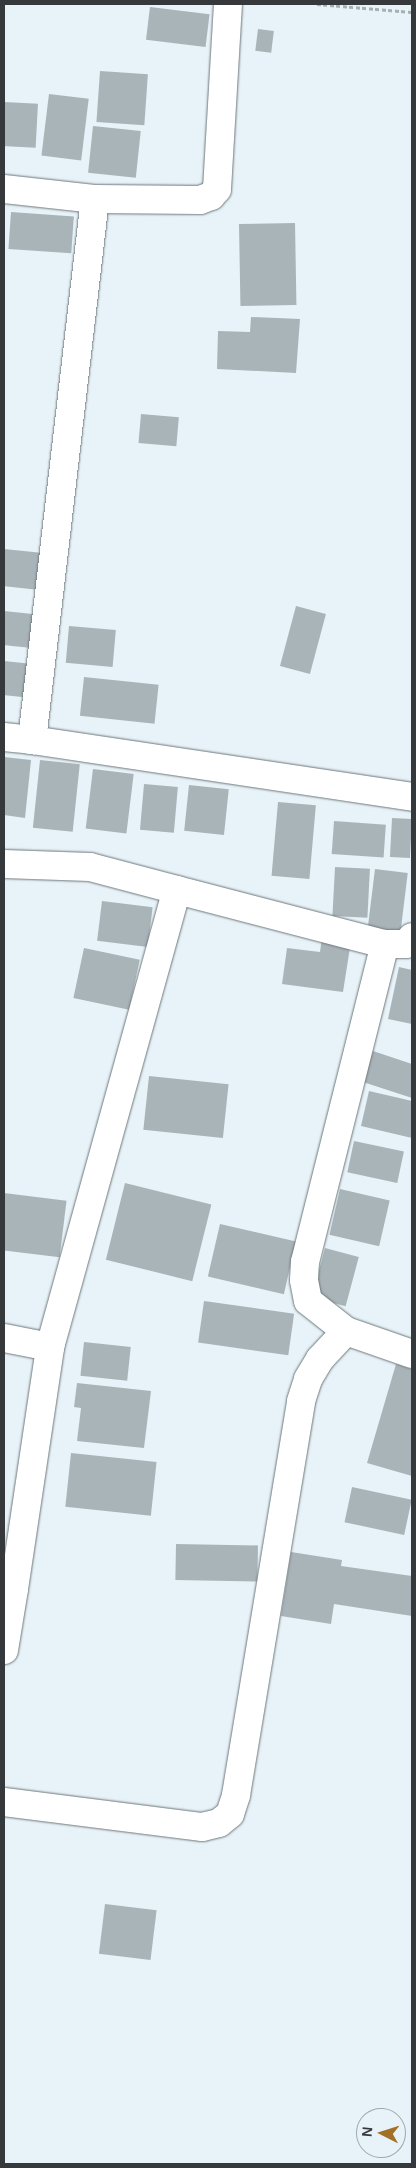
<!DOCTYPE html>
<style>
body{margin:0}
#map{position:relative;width:416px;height:2168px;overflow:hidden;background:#e7f3f8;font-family:Arial,sans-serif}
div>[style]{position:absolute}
.building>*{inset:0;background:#a9b4b9;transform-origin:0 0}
.path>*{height:3px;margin-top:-1.5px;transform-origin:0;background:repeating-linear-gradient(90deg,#a6afb3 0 4px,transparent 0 6.5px)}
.roads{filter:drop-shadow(0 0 1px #6d777c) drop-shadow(0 0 1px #6d777c)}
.minor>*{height:28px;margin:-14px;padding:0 14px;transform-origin:14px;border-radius:14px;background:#fff}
span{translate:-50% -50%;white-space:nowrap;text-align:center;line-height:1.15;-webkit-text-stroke:4px #e7f3f8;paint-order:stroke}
.frame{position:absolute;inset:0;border:5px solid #35393b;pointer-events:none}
.north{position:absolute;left:356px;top:2108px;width:50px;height:50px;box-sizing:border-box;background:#e7f3f8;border:1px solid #a0a9ac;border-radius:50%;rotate:275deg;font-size:14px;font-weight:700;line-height:20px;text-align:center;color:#35393b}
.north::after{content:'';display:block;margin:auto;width:18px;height:22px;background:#a27026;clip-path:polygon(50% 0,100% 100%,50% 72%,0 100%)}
</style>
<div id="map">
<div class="building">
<i style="left:150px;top:7px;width:60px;height:33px;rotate:7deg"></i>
<i style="left:258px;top:29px;width:16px;height:22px;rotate:7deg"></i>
<i style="left:100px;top:71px;width:48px;height:51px;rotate:4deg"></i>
<i style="left:49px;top:94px;width:40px;height:62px;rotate:7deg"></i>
<i style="left:4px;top:102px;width:34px;height:44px;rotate:3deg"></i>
<i style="left:93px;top:126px;width:48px;height:47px;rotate:6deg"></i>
<i style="left:11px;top:212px;width:63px;height:37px;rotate:4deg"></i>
<i style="left:295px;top:223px;width:82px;height:56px;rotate:89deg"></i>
<i style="clip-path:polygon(251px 317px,300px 319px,296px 373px,217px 369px,218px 331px,250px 332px)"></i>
<i style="left:141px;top:414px;width:38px;height:29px;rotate:5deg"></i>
<i style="left:4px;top:549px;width:37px;height:37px;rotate:6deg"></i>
<i style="left:296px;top:606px;width:31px;height:62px;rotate:15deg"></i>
<i style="left:4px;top:611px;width:36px;height:34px;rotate:6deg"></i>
<i style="left:69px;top:626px;width:47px;height:37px;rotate:5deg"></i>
<i style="left:4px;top:661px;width:29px;height:34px;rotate:6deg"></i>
<i style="left:84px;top:677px;width:75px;height:39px;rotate:6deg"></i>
<i style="clip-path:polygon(4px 757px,31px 760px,25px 818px,4px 815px)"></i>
<i style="left:40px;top:760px;width:40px;height:68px;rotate:6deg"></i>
<i style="left:93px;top:769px;width:41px;height:60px;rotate:7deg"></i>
<i style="left:144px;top:784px;width:34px;height:46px;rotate:5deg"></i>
<i style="left:189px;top:785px;width:40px;height:46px;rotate:6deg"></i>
<i style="left:278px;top:802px;width:38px;height:74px;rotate:5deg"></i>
<i style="left:392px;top:818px;width:20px;height:39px;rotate:3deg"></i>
<i style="left:334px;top:821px;width:52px;height:33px;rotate:4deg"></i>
<i style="left:335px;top:867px;width:35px;height:49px;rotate:3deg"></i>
<i style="left:375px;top:869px;width:33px;height:64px;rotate:7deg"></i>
<i style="left:102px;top:901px;width:51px;height:40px;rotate:7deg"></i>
<i style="clip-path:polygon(322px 937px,351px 941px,343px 992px,282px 984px,287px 948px,320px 952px)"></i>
<i style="left:84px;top:948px;width:57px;height:51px;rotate:12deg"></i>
<i style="clip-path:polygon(399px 967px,412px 970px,412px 1024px,388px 1019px)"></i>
<i style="clip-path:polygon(373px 1051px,412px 1064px,412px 1098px,363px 1082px)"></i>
<i style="left:149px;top:1076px;width:80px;height:54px;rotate:6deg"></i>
<i style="clip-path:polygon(369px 1091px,412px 1101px,412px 1138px,361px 1126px)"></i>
<i style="left:354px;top:1141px;width:51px;height:32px;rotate:12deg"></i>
<i style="left:125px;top:1183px;width:89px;height:79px;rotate:14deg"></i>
<i style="left:340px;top:1189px;width:51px;height:47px;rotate:13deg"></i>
<i style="left:4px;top:1193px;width:63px;height:57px;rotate:7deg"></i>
<i style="left:220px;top:1224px;width:78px;height:54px;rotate:13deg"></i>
<i style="left:325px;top:1248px;width:35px;height:51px;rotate:15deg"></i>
<i style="left:204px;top:1301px;width:91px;height:42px;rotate:8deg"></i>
<i style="left:84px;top:1342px;width:47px;height:34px;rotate:6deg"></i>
<i style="clip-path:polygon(396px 1364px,412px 1369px,412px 1476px,367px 1463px)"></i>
<i style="clip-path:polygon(77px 1383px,151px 1391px,144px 1448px,77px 1441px,81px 1408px,74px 1407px)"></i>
<i style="left:71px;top:1453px;width:86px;height:54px;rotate:6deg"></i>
<i style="left:352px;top:1487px;width:61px;height:36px;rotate:12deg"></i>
<i style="left:176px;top:1544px;width:82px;height:36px;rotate:1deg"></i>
<i style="clip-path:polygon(291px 1552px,342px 1560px,341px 1566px,412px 1576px,412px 1616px,334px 1604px,331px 1624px,281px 1616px)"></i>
<i style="left:105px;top:1904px;width:52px;height:50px;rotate:7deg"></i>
</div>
<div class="path">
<i style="left:317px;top:4px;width:95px;rotate:4.8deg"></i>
</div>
<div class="roads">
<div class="minor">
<i style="left:4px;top:189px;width:92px;rotate:6.3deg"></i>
<i style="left:95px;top:199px;width:545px;rotate:96.64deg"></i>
<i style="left:32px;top:740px;width:384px;rotate:8.5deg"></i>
<i style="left:95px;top:199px;width:105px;rotate:0.5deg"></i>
<i style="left:200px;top:200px;width:12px;rotate:-20deg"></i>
<i style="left:211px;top:196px;width:9px;rotate:-49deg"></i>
<i style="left:217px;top:189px;width:185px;rotate:-86.6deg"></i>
<i style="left:4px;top:737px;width:28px;rotate:6deg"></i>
<i style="left:4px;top:864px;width:86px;rotate:2deg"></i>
<i style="left:90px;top:867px;width:90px;rotate:14.8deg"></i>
<i style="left:346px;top:1331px;width:48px;rotate:-141.7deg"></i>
<i style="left:308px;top:1301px;width:21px;rotate:-101deg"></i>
<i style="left:304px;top:1280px;width:18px;rotate:-87deg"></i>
<i style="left:305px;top:1262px;width:328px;rotate:-75.9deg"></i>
<i style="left:4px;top:1338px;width:47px;rotate:11.1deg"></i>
<i style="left:50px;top:1347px;width:474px;rotate:-74.5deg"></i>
<i style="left:177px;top:890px;width:215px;rotate:14.6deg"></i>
<i style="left:385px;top:944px;width:21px"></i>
<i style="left:406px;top:944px;width:9px;rotate:-49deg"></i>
<i style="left:4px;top:1586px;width:10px;rotate:17deg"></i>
<i style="left:14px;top:1589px;width:62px;rotate:99.3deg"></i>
<i style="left:14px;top:1589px;width:245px;rotate:-81.5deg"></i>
<i style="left:4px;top:1802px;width:200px;rotate:7.2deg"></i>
<i style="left:202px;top:1827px;width:17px;rotate:-13deg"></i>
<i style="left:219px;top:1823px;width:14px;rotate:-39deg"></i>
<i style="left:230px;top:1814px;width:20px;rotate:-72deg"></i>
<i style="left:236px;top:1795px;width:399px;rotate:-80.6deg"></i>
<i style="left:301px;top:1401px;width:23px;rotate:-72deg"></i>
<i style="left:308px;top:1379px;width:23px;rotate:-59deg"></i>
<i style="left:320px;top:1359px;width:38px;rotate:-47deg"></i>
<i style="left:346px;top:1331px;width:70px;rotate:19.2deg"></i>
</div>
</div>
<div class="frame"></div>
<div class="north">N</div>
</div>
